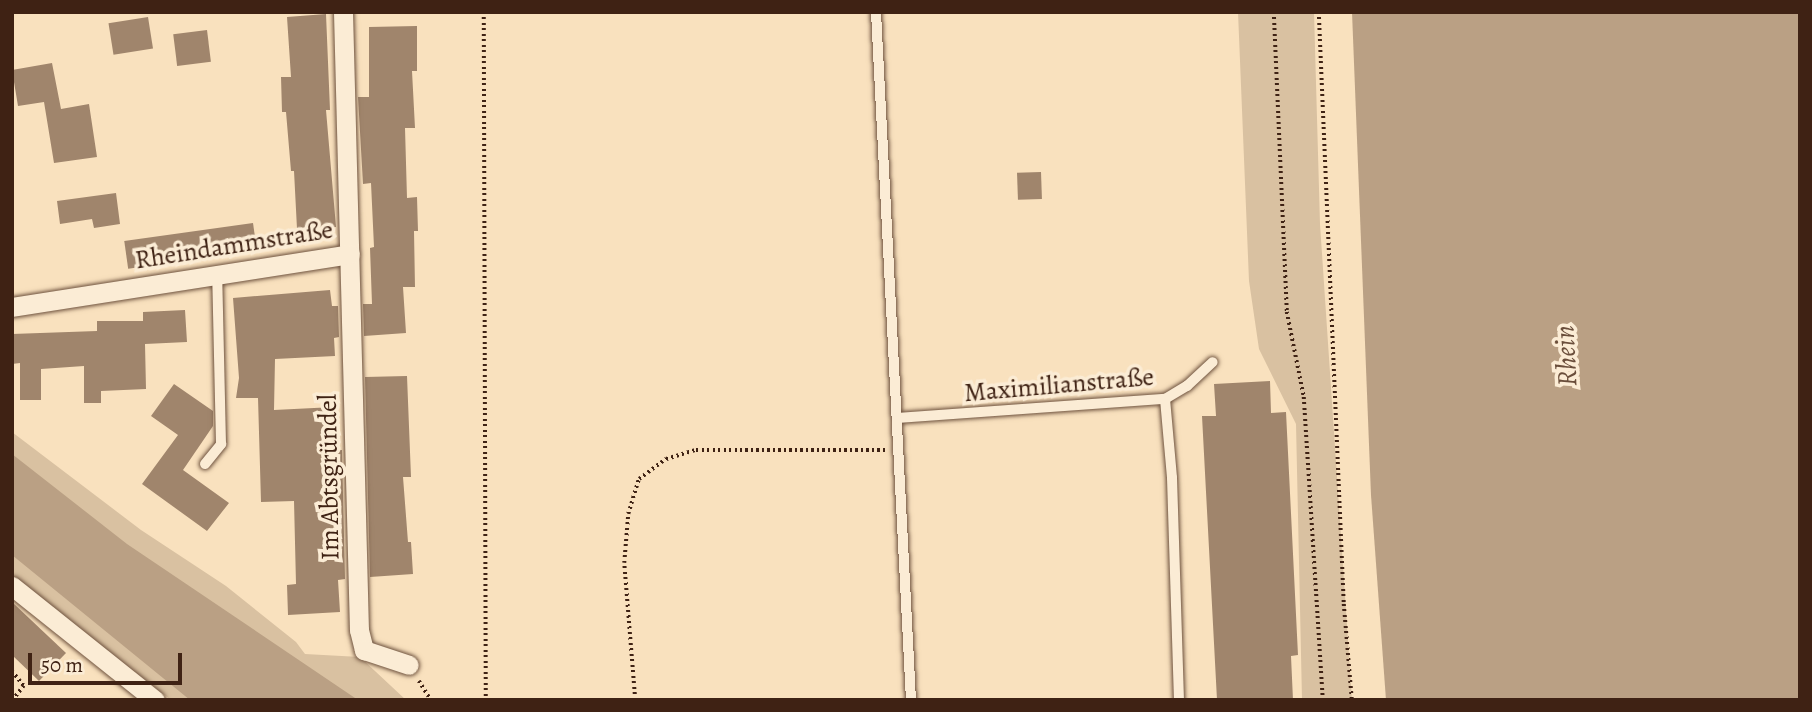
<!DOCTYPE html>
<meta charset="utf-8">
<style>
body{margin:0}
#map{position:relative;width:1812px;height:712px;overflow:hidden;background:#f9e1be;font-family:Alegreya,serif}
div>[style]{position:absolute}
.green>*{inset:0;background:#d9c1a1}
.water>*{inset:0;background:#baa084}
.building>*{inset:0;background:#a0856c;transform-origin:0 0}
.path>*{height:3.5px;margin-top:-1.75px;transform-origin:0;background:repeating-linear-gradient(90deg,#3f2214 0 2px,transparent 0 5.5px)}
.roads{filter:drop-shadow(0 0 2px #6e523e) drop-shadow(0 0 2px #6e523e)}
.lane>*{height:10px;margin:-5px;padding:0 5px;transform-origin:5px;border-radius:5px;background:#fbecd5}
.street>*{height:19px;margin:-9.5px;padding:0 9.5px;transform-origin:9.5px;border-radius:9.5px;background:#fbecd5}
span{translate:-50% -50%;white-space:nowrap;text-align:center;line-height:1.15;-webkit-text-stroke:7px #fbecd5;paint-order:stroke}
.street-label{font-size:26px;color:#3f2214}
.water-label{font-size:28px;color:#6a4e3b;font-style:italic}
.frame{position:absolute;inset:0;border:14px solid #3f2214;pointer-events:none}
.scale{position:absolute;left:28px;top:653px;width:154px;height:32px;box-sizing:border-box;border:4px solid #3f2214;border-top:0;padding-left:9px;font-size:21px;line-height:24px;white-space:nowrap;color:#3f2214;-webkit-text-stroke:5px #fbecd5;paint-order:stroke}
</style>
<div id="map">
<div class="green">
<i style="clip-path:polygon(1238px 12px,1314px 12px,1320px 224px,1352px 700px,1302px 700px,1296px 424px,1259px 349px,1249px 281px)"></i>
<i style="clip-path:polygon(12px 432px,141px 530px,226px 586px,296px 642px,305px 654px,360px 657px,406px 700px,171px 700px,12px 577px)"></i>
</div>
<div class="water">
<i style="clip-path:polygon(1352px 12px,1800px 12px,1800px 700px,1386px 700px,1371px 495px)"></i>
<i style="clip-path:polygon(12px 454px,127px 544px,358px 700px,190px 700px,12px 555px)"></i>
</div>
<div class="building">
<i style="clip-path:polygon(326px 14px,330px 110px,326px 110px,336px 227px,297px 229px,294px 171px,291px 171px,286px 112px,282px 112px,281px 77px,291px 77px,287px 17px)"></i>
<i style="left:148px;top:17px;width:32px;height:40px;rotate:81deg"></i>
<i style="clip-path:polygon(417px 26px,417px 71px,412px 71px,415px 128px,405px 128px,407px 198px,417px 197px,418px 231px,414px 231px,415px 287px,403px 287px,406px 333px,364px 336px,363px 304px,372px 304px,370px 248px,374px 247px,371px 183px,363px 184px,358px 97px,369px 97px,369px 27px)"></i>
<i style="left:207px;top:30px;width:32px;height:34px;rotate:83deg"></i>
<i style="clip-path:polygon(52px 63px,61px 109px,89px 104px,97px 157px,54px 163px,44px 102px,18px 106px,12px 70px)"></i>
<i style="left:1041px;top:172px;width:27px;height:24px;rotate:88deg"></i>
<i style="clip-path:polygon(116px 193px,120px 224px,94px 228px,92px 219px,60px 224px,57px 201px)"></i>
<i style="left:253px;top:223px;width:28px;height:130px;rotate:82deg"></i>
<i style="clip-path:polygon(330px 290px,332px 306px,338px 306px,339px 337px,334px 338px,335px 356px,275px 359px,274px 410px,334px 407px,336px 450px,342px 450px,345px 579px,338px 580px,340px 612px,288px 615px,287px 585px,296px 584px,294px 501px,261px 502px,258px 398px,236px 398px,239px 378px,233px 298px)"></i>
<i style="clip-path:polygon(185px 310px,187px 342px,145px 344px,146px 389px,101px 391px,101px 403px,84px 403px,84px 366px,41px 369px,41px 400px,20px 400px,20px 363px,12px 364px,12px 334px,97px 331px,97px 321px,143px 321px,143px 312px)"></i>
<i style="clip-path:polygon(407px 376px,411px 477px,403px 477px,408px 542px,411px 542px,413px 574px,370px 577px,365px 377px)"></i>
<i style="clip-path:polygon(1270px 381px,1271px 413px,1286px 412px,1298px 655px,1291px 656px,1293px 700px,1217px 700px,1202px 416px,1216px 416px,1214px 384px)"></i>
<i style="clip-path:polygon(174px 384px,213px 411px,213px 426px,183px 470px,229px 503px,207px 531px,142px 484px,178px 435px,151px 416px)"></i>
<i style="clip-path:polygon(12px 602px,66px 653px,39px 681px,12px 655px)"></i>
</div>
<div class="path">
<i style="left:484px;top:12px;width:688px;rotate:89.83deg"></i>
<i style="left:1274px;top:12px;width:300px;rotate:87.5deg"></i>
<i style="left:1287px;top:312px;width:87px;rotate:78.7deg"></i>
<i style="left:1304px;top:397px;width:304px;rotate:86.4deg"></i>
<i style="left:1319px;top:12px;width:593px;rotate:87.58deg"></i>
<i style="left:1344px;top:604px;width:96px;rotate:85.2deg"></i>
<i style="left:12px;top:671px;width:19px;rotate:51deg"></i>
<i style="left:24px;top:686px;width:18px;rotate:128deg"></i>
<i style="left:419px;top:681px;width:22px;rotate:58deg"></i>
<i style="left:635px;top:700px;width:137px;rotate:-94.6deg"></i>
<i style="left:624px;top:563px;width:49px;rotate:-85.3deg"></i>
<i style="left:628px;top:514px;width:37px;rotate:-73deg"></i>
<i style="left:639px;top:479px;width:34px;rotate:-37deg"></i>
<i style="left:666px;top:459px;width:31px;rotate:-17deg"></i>
<i style="left:696px;top:450px;width:189px"></i>
</div>
<div class="roads">
<div class="lane">
<i style="left:876px;top:12px;width:689px;rotate:87.09deg"></i>
<i style="left:1165px;top:399px;width:79px;rotate:84.9deg"></i>
<i style="left:1172px;top:478px;width:222px;rotate:88.2deg"></i>
<i style="left:897px;top:418px;width:269px;rotate:-4.1deg"></i>
<i style="left:1165px;top:399px;width:26px;rotate:-31deg"></i>
<i style="left:1187px;top:386px;width:35px;rotate:-43deg"></i>
<i style="left:205px;top:464px;width:26px;rotate:-51deg"></i>
<i style="left:221px;top:444px;width:171px;rotate:-91.3deg"></i>
</div>
<div class="street">
<i style="left:343px;top:12px;width:618px;rotate:88.52deg"></i>
<i style="left:359px;top:630px;width:21px;rotate:76deg"></i>
<i style="left:364px;top:650px;width:47px;rotate:18.4deg"></i>
<i style="left:12px;top:307px;width:342px;rotate:-8.9deg"></i>
<i style="left:12px;top:586px;width:183px;rotate:38.6deg"></i>
</div>
</div>
<div class="street-label">
<span style="left:234px;top:245px;rotate:-9deg">Rheindammstraße</span>
<span style="left:1059px;top:385px;rotate:-5deg">Maximilianstraße</span>
<span style="left:329px;top:477px;rotate:-91deg">Im Abtsgründel</span>
</div>
<div class="water-label">
<span style="left:1566px;top:356px;rotate:-93deg">Rhein</span>
</div>
<div class="frame"></div>
<div class="scale">50 m</div>
</div>
